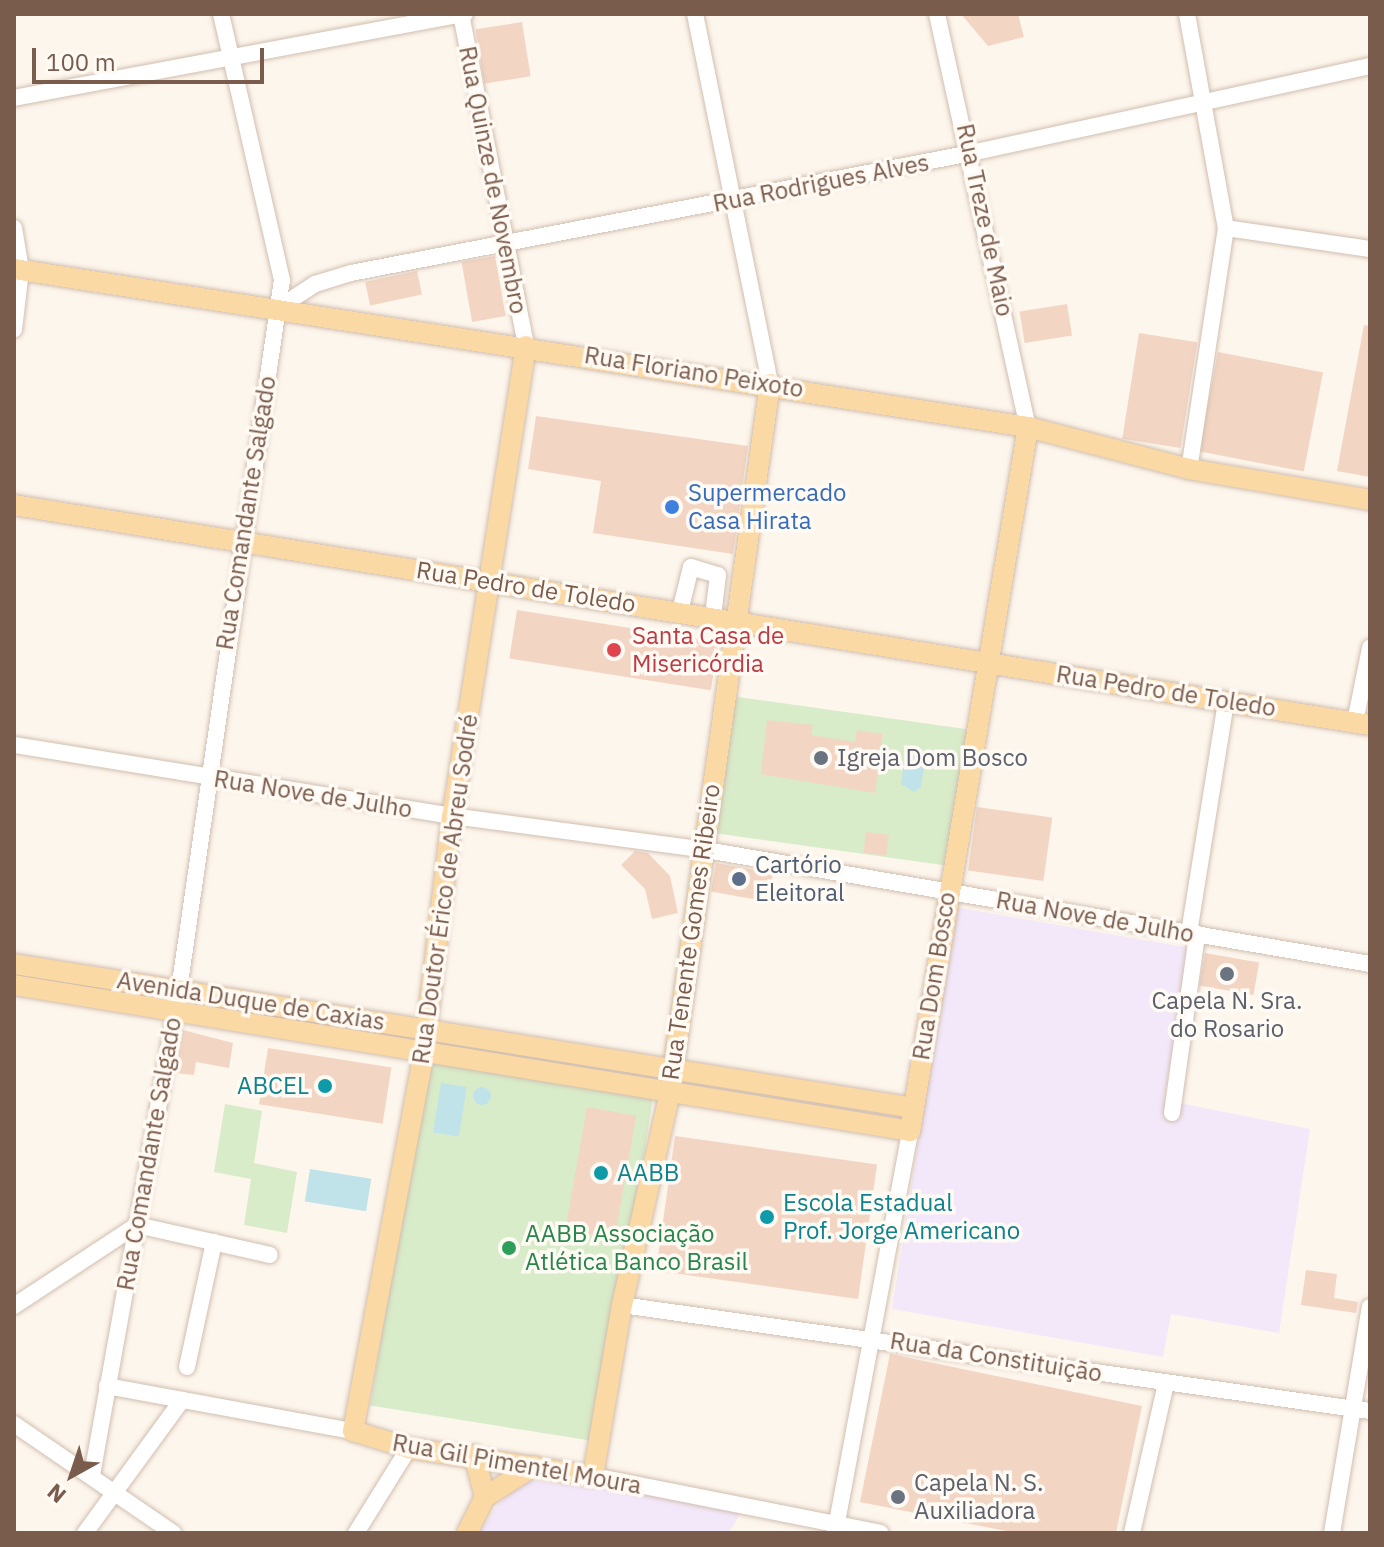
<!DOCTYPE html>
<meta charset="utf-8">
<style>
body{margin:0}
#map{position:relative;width:1384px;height:1547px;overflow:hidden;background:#fdf6ec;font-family:"IBM Plex Sans",sans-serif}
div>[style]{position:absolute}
.education>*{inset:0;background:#f3e8fa}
.green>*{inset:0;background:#d8ecc9;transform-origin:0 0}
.water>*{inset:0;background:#bfe3e8;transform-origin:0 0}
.round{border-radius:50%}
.building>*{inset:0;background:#f3d5c3;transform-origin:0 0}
.roads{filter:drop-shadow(0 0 2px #d1beb0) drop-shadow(0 0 2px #d1beb0)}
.minor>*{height:16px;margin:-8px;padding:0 8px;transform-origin:8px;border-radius:8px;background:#fff}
.major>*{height:20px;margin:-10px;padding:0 10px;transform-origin:10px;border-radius:10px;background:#fbd9a5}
.dots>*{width:22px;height:22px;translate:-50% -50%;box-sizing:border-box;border:4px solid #fffaf3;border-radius:50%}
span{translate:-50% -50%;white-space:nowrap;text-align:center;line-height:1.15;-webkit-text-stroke:7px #fffaf3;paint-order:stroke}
.street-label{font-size:24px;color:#7a5c4d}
.shop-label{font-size:24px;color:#366cbe}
.left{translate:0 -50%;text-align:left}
.health-label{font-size:24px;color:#be3a42}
.worship-label{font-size:24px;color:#5b616d}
.service-label{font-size:24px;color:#4e5e75}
.culture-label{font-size:24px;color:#0d838f}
.right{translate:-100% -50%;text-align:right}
.leisure-label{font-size:24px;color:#27864d}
.frame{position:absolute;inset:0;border:16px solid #7a5c4d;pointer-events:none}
.north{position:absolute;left:32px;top:1435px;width:80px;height:80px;-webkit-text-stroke:6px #fffaf3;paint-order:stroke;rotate:220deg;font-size:22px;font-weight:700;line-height:32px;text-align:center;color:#7a5c4d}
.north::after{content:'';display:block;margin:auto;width:28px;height:36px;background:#7a5c4d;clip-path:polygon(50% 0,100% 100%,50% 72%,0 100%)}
.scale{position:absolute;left:32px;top:48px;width:232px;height:36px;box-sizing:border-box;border:4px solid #7a5c4d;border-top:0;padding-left:10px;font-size:24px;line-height:28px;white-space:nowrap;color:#7a5c4d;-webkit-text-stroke:6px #fffaf3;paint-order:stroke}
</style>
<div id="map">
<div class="education">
<i style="clip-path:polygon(955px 907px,1190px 948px,1164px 1100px,1310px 1129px,1279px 1333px,1171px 1314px,1163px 1357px,892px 1309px)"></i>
<i style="clip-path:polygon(527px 1480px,727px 1504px,740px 1514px,729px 1533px,479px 1533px,499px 1503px)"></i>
</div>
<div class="green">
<i style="left:731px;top:696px;width:240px;height:138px;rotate:8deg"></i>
<i style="left:426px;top:1054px;width:231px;height:356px;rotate:9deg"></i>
<i style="clip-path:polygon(225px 1104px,262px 1111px,254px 1163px,297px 1172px,287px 1233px,244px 1225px,251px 1179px,214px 1172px)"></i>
</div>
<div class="water">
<i style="clip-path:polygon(913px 751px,925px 760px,921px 787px,914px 792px,901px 784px,905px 756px)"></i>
<i style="left:441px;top:1083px;width:26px;height:50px;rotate:9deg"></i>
<i class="round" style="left:473px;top:1087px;width:18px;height:18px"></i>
<i style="left:310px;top:1169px;width:62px;height:33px;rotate:9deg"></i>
</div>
<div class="building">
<i style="clip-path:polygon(961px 14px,1018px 14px,1024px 37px,988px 46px)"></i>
<i style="left:522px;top:22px;width:55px;height:47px;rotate:81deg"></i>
<i style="left:495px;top:256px;width:61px;height:34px;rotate:80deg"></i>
<i style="left:417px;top:271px;width:24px;height:53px;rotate:78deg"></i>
<i style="left:1067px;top:304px;width:32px;height:48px;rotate:81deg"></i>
<i style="clip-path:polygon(1364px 325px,1370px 326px,1370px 477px,1337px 471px)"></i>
<i style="left:1139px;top:333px;width:59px;height:107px;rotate:9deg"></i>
<i style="left:1218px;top:352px;width:107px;height:101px;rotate:11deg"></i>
<i style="clip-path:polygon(536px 416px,748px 446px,733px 554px,593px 533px,601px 481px,528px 469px)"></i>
<i style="left:517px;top:610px;width:204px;height:49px;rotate:9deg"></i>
<i style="clip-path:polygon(767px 720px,813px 725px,811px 735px,855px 742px,857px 730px,883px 734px,875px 793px,761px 774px)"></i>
<i style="left:977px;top:807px;width:76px;height:64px;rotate:8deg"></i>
<i style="left:866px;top:832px;width:23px;height:21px;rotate:7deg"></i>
<i style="clip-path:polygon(635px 851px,648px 853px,670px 876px,678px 913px,652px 919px,645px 889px,621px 865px)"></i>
<i style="left:716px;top:863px;width:58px;height:29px;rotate:10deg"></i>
<i style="left:1205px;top:953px;width:55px;height:33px;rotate:10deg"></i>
<i style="clip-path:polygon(183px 1030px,233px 1043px,229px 1068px,196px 1062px,194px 1075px,175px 1073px)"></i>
<i style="left:268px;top:1048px;width:125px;height:57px;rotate:9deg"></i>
<i style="left:587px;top:1107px;width:50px;height:125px;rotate:10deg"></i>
<i style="left:675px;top:1136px;width:204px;height:136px;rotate:8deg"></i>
<i style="clip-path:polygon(1306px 1270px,1337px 1274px,1334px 1298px,1358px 1302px,1356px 1313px,1301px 1305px)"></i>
<i style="clip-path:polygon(890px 1354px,1142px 1406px,1116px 1533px,1016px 1533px,860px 1502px)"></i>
</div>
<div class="roads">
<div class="minor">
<i style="left:461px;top:14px;width:338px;rotate:78.9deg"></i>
<i style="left:695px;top:14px;width:378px;rotate:78.5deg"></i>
<i style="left:937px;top:14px;width:423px;rotate:77.6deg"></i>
<i style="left:1187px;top:14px;width:218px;rotate:79.7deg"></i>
<i style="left:1226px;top:228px;width:244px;rotate:98.7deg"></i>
<i style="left:14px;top:98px;width:459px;rotate:-10.6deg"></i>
<i style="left:14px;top:228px;width:43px;rotate:80.5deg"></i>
<i style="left:21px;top:270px;width:60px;rotate:96.7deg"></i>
<i style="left:1226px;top:228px;width:146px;rotate:8.3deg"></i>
<i style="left:277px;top:309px;width:45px;rotate:-33.3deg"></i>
<i style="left:315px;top:284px;width:38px;rotate:-17deg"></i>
<i style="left:351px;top:273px;width:632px;rotate:-10.95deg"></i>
<i style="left:971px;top:153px;width:408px;rotate:-12.3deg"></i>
<i style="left:680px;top:611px;width:45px;rotate:-76deg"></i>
<i style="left:691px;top:567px;width:28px;rotate:17deg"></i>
<i style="left:718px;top:575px;width:41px;rotate:97deg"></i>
<i style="left:1355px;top:722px;width:76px;rotate:-78.5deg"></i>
<i style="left:14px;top:745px;width:444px;rotate:9.2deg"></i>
<i style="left:452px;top:816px;width:250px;rotate:7.6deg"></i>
<i style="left:700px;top:849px;width:680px;rotate:9.74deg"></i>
<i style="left:1189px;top:933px;width:235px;rotate:-80.9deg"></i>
<i style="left:1172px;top:1113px;width:181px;rotate:-82deg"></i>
<i style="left:622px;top:1305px;width:755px;rotate:8.07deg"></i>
<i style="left:14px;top:1306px;width:147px;rotate:-33.4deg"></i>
<i style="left:137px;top:1225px;width:136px;rotate:12.7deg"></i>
<i style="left:187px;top:1367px;width:128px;rotate:-77.8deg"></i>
<i style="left:107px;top:1386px;width:250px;rotate:10.4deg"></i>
<i style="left:14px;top:1424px;width:193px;rotate:34.4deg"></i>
<i style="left:92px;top:1475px;width:493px;rotate:-79.8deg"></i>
<i style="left:179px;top:990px;width:717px;rotate:-81.75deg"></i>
<i style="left:282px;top:280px;width:273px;rotate:-102.9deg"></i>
<i style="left:593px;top:1476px;width:293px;rotate:11.2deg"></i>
<i style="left:85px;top:1533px;width:165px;rotate:-53.9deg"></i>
<i style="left:356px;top:1533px;width:100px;rotate:-58.1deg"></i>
<i style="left:835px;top:1533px;width:409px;rotate:-79.4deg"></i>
<i style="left:1132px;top:1533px;width:154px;rotate:-77.2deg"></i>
<i style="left:1332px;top:1533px;width:229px;rotate:-80.5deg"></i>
</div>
<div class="major">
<i style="left:14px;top:269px;width:1026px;rotate:8.86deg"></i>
<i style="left:1028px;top:427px;width:166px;rotate:14.6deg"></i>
<i style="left:1189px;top:469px;width:184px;rotate:9.7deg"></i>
<i style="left:526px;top:346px;width:476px;rotate:98.9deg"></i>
<i style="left:452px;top:816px;width:238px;rotate:96.8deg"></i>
<i style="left:424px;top:1052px;width:386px;rotate:100.6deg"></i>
<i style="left:353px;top:1431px;width:59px;rotate:16.9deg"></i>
<i style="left:409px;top:1448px;width:186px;rotate:8.7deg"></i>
<i style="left:593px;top:1476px;width:173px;rotate:-80.4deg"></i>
<i style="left:622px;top:1305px;width:218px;rotate:-77.3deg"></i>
<i style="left:670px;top:1092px;width:715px;rotate:-81.96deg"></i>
<i style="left:14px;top:505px;width:1374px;rotate:9.22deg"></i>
<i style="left:14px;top:964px;width:911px;rotate:9.09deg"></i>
<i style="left:14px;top:985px;width:908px;rotate:9.25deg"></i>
<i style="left:910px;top:1131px;width:714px;rotate:-80.48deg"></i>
<i style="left:474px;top:1455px;width:43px;rotate:75.3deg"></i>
<i style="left:467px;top:1533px;width:40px;rotate:-63.4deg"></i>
<i style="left:485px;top:1497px;width:58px;rotate:-32.3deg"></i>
</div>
</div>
<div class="dots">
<i style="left:672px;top:507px;background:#3f7fe0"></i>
<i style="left:614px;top:650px;background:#e0444e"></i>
<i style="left:821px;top:758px;background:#6b7280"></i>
<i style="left:739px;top:879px;background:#5c6f8a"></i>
<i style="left:1227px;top:974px;background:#6b7280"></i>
<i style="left:325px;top:1086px;background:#0f9aa8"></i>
<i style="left:601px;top:1173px;background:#0f9aa8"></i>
<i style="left:767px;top:1217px;background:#0f9aa8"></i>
<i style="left:509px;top:1248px;background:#2e9e5b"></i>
<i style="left:898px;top:1497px;background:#6b7280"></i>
</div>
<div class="street-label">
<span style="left:493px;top:180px;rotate:79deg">Rua Quinze de Novembro</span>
<span style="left:821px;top:183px;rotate:-11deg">Rua Rodrigues Alves</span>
<span style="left:985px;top:220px;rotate:78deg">Rua Treze de Maio</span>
<span style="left:694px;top:372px;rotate:9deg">Rua Floriano Peixoto</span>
<span style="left:246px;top:513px;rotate:-81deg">Rua Comandante Salgado</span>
<span style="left:526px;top:587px;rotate:9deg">Rua Pedro de Toledo</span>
<span style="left:1166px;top:691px;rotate:9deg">Rua Pedro de Toledo</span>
<span style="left:313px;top:794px;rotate:9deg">Rua Nove de Julho</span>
<span style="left:445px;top:889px;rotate:-82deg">Rua Doutor Érico de Abreu Sodré</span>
<span style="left:1095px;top:917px;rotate:10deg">Rua Nove de Julho</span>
<span style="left:691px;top:932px;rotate:-82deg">Rua Tenente Gomes Ribeiro</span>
<span style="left:934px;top:976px;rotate:-81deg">Rua Dom Bosco</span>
<span style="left:251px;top:1001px;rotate:9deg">Avenida Duque de Caxias</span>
<span style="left:149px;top:1154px;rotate:-80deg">Rua Comandante Salgado</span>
<span style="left:996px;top:1357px;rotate:9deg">Rua da Constituição</span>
<span style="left:517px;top:1464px;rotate:10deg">Rua Gil Pimentel Moura</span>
</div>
<div class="shop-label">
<span class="left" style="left:688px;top:507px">Supermercado<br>Casa Hirata</span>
</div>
<div class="health-label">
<span class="left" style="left:632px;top:650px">Santa Casa de<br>Misericórdia</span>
</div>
<div class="worship-label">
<span class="left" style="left:837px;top:758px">Igreja Dom Bosco</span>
<span style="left:1227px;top:1015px">Capela N. Sra.<br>do Rosario</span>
<span class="left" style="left:914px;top:1497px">Capela N. S.<br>Auxiliadora</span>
</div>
<div class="service-label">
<span class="left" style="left:755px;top:879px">Cartório<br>Eleitoral</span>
</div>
<div class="culture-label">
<span class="right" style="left:309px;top:1086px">ABCEL</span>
<span class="left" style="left:617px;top:1173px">AABB</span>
<span class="left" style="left:783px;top:1217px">Escola Estadual<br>Prof. Jorge Americano</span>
</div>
<div class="leisure-label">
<span class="left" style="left:525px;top:1248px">AABB Associação<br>Atlética Banco Brasil</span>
</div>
<div class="frame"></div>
<div class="north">N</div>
<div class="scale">100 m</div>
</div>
